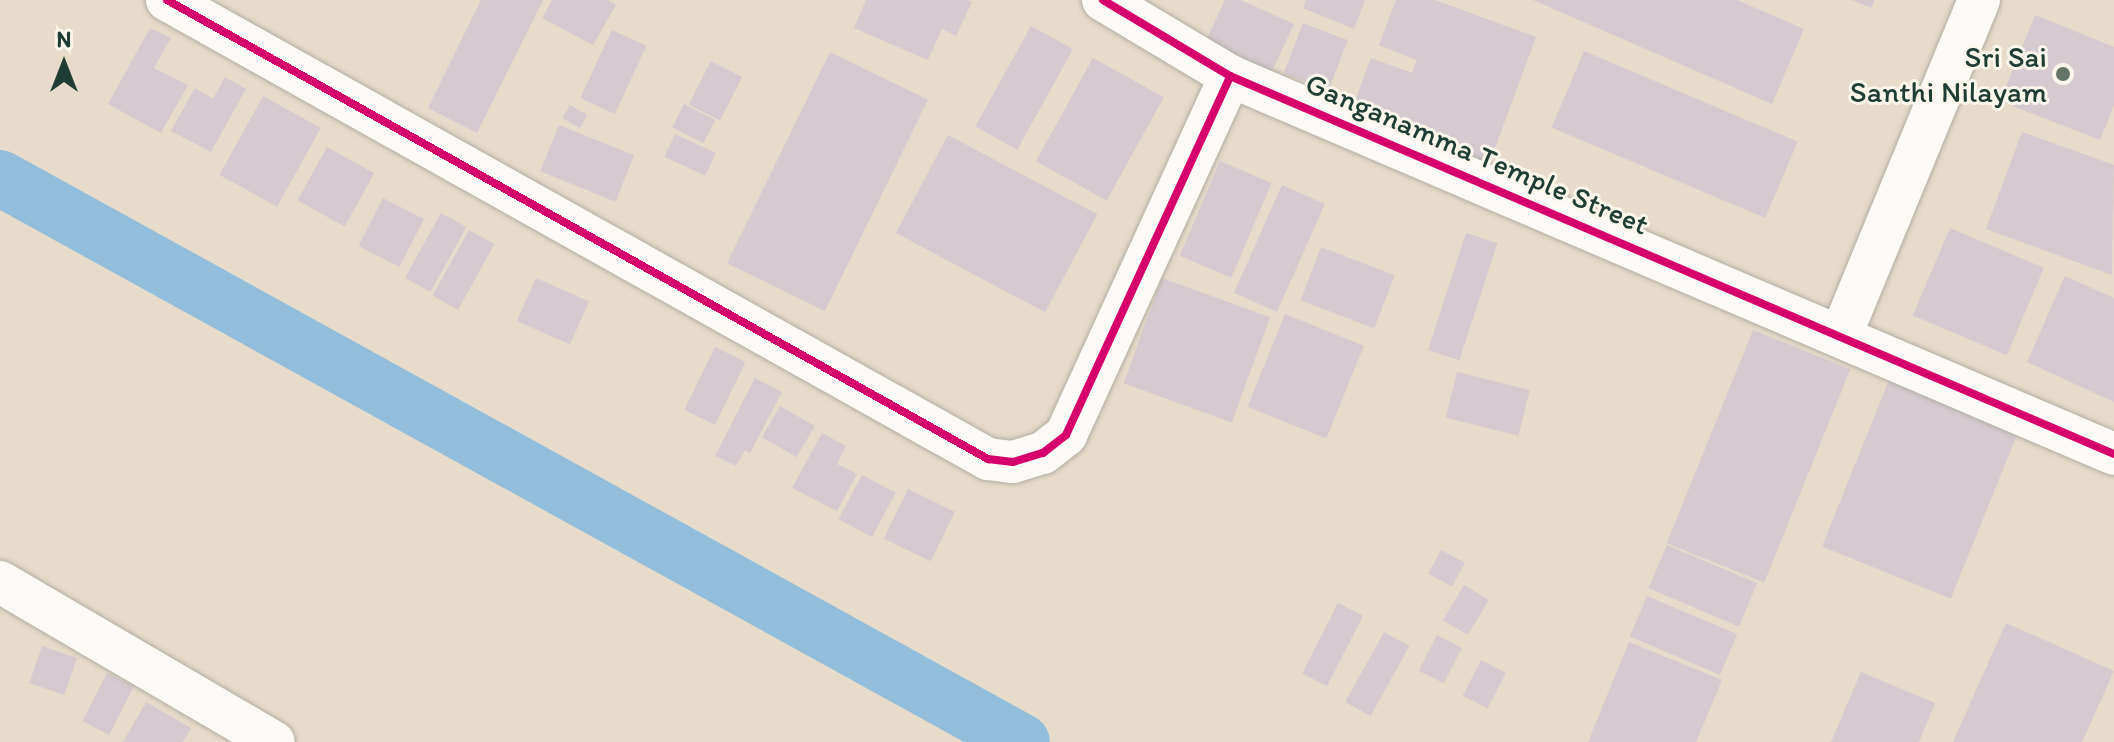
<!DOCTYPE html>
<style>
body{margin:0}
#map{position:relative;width:2114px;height:742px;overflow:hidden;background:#e7dbcb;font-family:Itim,sans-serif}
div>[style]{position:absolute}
.canal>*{height:56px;margin:-28px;padding:0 28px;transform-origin:28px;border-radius:28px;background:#92bedb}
.building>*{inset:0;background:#d4cad0;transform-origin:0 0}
.roads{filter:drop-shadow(0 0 2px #b1ada2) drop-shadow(0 0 2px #b1ada2)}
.street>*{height:42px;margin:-21px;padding:0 21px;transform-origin:21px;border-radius:21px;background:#fbfaf7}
.cycleway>*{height:8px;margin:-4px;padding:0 4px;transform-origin:4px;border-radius:4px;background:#d6006c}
.dots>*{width:22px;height:22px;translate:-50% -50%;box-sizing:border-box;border:4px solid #fbf7ec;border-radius:50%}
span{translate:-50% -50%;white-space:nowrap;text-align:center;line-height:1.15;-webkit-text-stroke:6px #fbf7ec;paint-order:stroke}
.poi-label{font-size:30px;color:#1f3d34}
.right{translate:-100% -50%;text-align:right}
.street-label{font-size:30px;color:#1f3d34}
.north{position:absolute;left:24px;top:24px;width:80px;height:80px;-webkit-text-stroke:6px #fbf7ec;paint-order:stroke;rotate:0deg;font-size:22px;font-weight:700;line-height:32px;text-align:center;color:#1f3d34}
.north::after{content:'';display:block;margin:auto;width:28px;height:36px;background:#1f3d34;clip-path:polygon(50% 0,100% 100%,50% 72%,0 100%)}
</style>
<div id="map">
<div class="canal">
<i style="left:0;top:178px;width:1167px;rotate:28.89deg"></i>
</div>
<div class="building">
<i style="clip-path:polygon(481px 0,543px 0,477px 133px,428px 108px)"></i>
<i style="clip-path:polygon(552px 0,608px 0,616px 5px,593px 45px,542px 18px)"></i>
<i style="clip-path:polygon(866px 0,967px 0,972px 2px,956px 36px,942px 29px,928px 60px,854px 28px)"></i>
<i style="clip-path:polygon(1225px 0,1241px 0,1294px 24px,1269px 77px,1203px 47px)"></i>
<i style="clip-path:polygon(1306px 0,1365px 0,1354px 29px,1303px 8px)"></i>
<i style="clip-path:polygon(1396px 0,1435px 0,1536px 37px,1489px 164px,1350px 114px,1371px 58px,1412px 73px,1417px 60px,1379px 45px)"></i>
<i style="clip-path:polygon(1533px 0,1737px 0,1804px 29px,1772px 104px)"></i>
<i style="clip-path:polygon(1852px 0,1875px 0,1871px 8px)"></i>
<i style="clip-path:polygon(2035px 15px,2114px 47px,2114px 105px,2100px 140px,2000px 101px)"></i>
<i style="left:1303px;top:23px;width:48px;height:54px;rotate:21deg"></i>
<i style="left:1031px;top:26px;width:48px;height:115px;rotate:29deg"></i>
<i style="clip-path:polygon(150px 28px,171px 38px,154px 68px,188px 85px,161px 133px,108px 104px)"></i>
<i style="left:612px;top:30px;width:38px;height:75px;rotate:25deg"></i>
<i style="left:1584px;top:51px;width:232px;height:83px;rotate:23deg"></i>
<i style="left:830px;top:52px;width:109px;height:235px;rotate:26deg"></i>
<i style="left:1093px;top:58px;width:81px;height:118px;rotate:29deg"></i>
<i style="left:711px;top:61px;width:35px;height:49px;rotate:27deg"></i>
<i style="clip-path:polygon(225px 77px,246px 89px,211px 152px,171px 131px,195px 88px,213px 99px)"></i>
<i style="left:263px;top:96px;width:66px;height:90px;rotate:29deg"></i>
<i style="left:684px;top:104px;width:35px;height:26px;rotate:27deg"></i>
<i style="left:570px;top:105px;width:20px;height:15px;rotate:30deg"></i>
<i style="left:559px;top:125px;width:81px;height:50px;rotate:22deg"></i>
<i style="clip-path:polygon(2022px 132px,2114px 165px,2112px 275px,1986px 229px)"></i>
<i style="left:675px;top:134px;width:45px;height:25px;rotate:25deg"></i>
<i style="left:948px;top:135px;width:169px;height:111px;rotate:28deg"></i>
<i style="left:327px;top:147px;width:54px;height:61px;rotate:29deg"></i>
<i style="left:1220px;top:161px;width:56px;height:103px;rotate:23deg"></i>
<i style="left:1282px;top:185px;width:47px;height:118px;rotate:24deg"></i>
<i style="left:383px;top:198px;width:46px;height:54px;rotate:27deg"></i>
<i style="left:441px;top:213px;width:29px;height:74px;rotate:29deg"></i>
<i style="left:1950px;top:228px;width:102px;height:95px;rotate:23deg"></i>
<i style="left:469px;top:230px;width:29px;height:75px;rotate:29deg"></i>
<i style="left:1466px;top:233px;width:33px;height:123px;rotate:18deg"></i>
<i style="left:1321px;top:247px;width:79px;height:57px;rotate:21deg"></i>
<i style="clip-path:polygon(2065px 276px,2114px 298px,2114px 402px,2027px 362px)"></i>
<i style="left:536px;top:278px;width:58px;height:47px;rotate:24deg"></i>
<i style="left:1162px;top:278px;width:115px;height:112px;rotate:20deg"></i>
<i style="left:1285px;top:314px;width:85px;height:100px;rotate:22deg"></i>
<i style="left:1753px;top:330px;width:105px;height:230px;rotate:22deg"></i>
<i style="left:715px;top:347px;width:34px;height:70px;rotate:26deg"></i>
<i style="left:1457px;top:372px;width:75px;height:47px;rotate:14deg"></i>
<i style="left:1892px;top:373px;width:139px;height:187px;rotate:22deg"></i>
<i style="clip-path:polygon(755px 378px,782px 392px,750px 453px,745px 450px,736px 466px,715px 456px)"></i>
<i style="left:780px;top:406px;width:40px;height:36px;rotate:30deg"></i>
<i style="clip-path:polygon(822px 433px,846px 446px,837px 464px,857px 474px,837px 511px,792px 488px)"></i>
<i style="left:862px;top:475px;width:38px;height:50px;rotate:28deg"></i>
<i style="left:908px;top:489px;width:52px;height:55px;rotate:26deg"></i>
<i style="left:1667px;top:545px;width:98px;height:47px;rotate:23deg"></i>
<i style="left:1441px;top:550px;width:27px;height:27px;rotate:28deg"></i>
<i style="left:1464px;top:585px;width:29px;height:41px;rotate:31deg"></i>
<i style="left:1647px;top:596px;width:98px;height:44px;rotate:23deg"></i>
<i style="left:1338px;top:603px;width:28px;height:79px;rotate:27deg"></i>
<i style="clip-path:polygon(2006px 623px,2114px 671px,2082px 742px,1953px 742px)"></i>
<i style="left:1384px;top:632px;width:29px;height:80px;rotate:29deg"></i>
<i style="left:1437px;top:635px;width:28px;height:40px;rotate:27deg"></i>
<i style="clip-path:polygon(1629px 642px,1722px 680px,1696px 742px,1588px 742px)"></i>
<i style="left:42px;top:646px;width:37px;height:39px;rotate:19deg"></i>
<i style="left:1481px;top:660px;width:28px;height:40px;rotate:27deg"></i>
<i style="clip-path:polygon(1861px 672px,1935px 703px,1919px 742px,1831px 742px)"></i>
<i style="left:107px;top:673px;width:30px;height:54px;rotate:27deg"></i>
<i style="clip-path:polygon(146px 702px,191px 728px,183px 742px,123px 742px)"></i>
</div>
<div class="roads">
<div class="street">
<i style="left:167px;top:0;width:941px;rotate:29.21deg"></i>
<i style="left:988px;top:459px;width:25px;rotate:7deg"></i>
<i style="left:1013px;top:462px;width:31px;rotate:-17deg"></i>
<i style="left:1043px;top:453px;width:29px;rotate:-38deg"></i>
<i style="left:1066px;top:435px;width:395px;rotate:-65.4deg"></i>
<i style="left:1103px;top:0;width:148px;rotate:30.9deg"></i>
<i style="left:1230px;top:76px;width:961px;rotate:23.15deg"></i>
<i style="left:1841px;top:335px;width:362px;rotate:-67.6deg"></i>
<i style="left:0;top:582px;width:317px;rotate:30.3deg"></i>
</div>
</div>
<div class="cycleway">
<i style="left:167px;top:0;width:941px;rotate:29.21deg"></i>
<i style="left:988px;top:459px;width:25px;rotate:7deg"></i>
<i style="left:1013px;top:462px;width:31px;rotate:-17deg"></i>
<i style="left:1043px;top:453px;width:29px;rotate:-38deg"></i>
<i style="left:1066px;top:435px;width:395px;rotate:-65.4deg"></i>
<i style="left:1103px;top:0;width:148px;rotate:30.9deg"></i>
<i style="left:1230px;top:76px;width:961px;rotate:23.15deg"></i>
</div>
<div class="dots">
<i style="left:2063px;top:74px;background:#657469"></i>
</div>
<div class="poi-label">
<span class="right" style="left:2047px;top:74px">Sri Sai<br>Santhi Nilayam</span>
</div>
<div class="street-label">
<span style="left:1477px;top:154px;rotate:23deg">Ganganamma Temple Street</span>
</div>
<div class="north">N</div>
</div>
